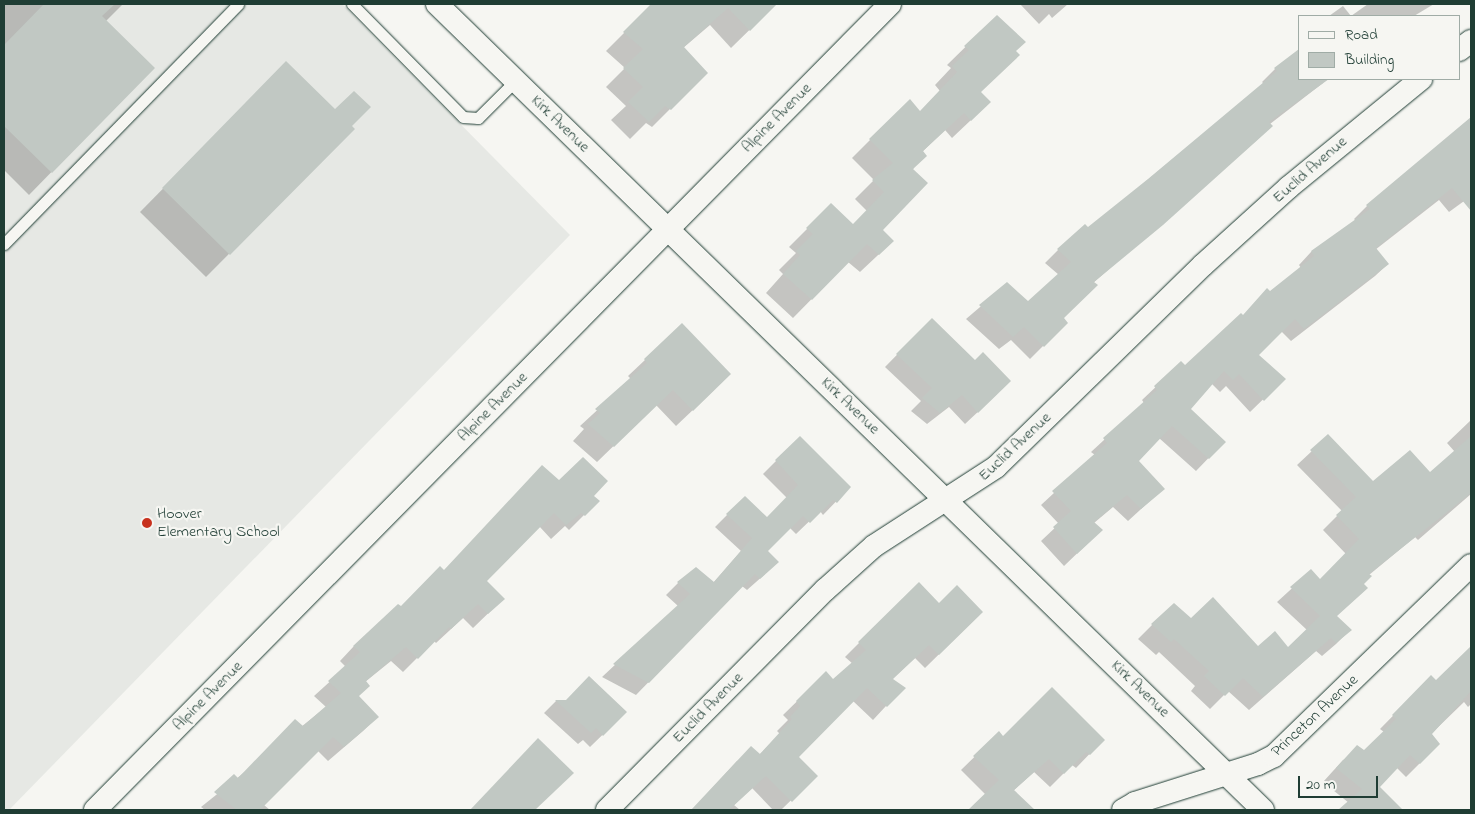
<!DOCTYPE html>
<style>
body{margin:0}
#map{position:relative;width:1475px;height:814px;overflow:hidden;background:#f6f6f2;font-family:"Indie Flower",sans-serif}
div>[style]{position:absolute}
.built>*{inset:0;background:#e6e8e4}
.shadow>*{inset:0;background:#0003}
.building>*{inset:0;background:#c1c8c3}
.roads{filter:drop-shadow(0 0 1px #1f3d34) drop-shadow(0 0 1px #1f3d34)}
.lane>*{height:11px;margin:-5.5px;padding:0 5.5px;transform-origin:5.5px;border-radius:5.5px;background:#f6f6f2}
.street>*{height:22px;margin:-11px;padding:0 11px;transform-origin:11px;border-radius:11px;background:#f6f6f2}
.dots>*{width:14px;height:14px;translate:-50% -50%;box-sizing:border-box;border:2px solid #f6f6f2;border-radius:50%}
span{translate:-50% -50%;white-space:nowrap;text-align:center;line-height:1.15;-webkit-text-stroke:4.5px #f6f6f2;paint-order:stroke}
.street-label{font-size:16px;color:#1f3d34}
.poi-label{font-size:16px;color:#1f3d34}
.left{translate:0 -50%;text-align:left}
.frame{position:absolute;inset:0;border:5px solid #1f3d34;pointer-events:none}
.legend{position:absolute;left:1298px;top:15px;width:162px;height:65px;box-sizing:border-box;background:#f6f6f2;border:1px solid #a0aca6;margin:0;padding:6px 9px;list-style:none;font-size:15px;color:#1f3d34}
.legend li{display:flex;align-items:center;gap:10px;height:25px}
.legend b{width:25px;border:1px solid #a0aca6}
.scale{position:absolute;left:1298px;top:776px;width:80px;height:22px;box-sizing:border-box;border:2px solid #1f3d34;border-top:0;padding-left:6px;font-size:15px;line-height:18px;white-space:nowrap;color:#1f3d34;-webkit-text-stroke:4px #f6f6f2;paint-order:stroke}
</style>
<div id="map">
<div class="built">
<i style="clip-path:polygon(4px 4px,342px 4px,570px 235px,9px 810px,4px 810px)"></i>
</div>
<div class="shadow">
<i style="clip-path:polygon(4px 4px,123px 4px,106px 21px,153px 68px,29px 195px,4px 170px)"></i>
<i style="clip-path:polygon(673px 4px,776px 4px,731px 48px,710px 25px,683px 48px,706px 73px,652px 127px,646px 123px,630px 139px,611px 120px,626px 106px,606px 87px,625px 68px,606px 51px,650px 7px,659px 18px)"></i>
<i style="clip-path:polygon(1020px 4px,1068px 4px,1052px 18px,1049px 14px,1039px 24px)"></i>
<i style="clip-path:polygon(1368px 4px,1434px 4px,1414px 16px,1351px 16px)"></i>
<i style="clip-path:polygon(1343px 6px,1351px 16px,1329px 16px)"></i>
<i style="clip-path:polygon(997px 16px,1015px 52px,979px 93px,971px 120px,952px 138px,945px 130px,922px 152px,881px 230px,893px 241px,860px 272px,848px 262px,793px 318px,766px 293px,783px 274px,779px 270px,796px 253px,789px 247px,831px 205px,853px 226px,867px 211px,855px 199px,874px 180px,852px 158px,870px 140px,920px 112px,940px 91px,935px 85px,951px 68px,947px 65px)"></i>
<i style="clip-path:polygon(1299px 50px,1299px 79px,1323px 79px,1321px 81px,1323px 83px,1270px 124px,1258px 139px,1093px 283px,1062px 319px,1066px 323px,1030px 359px,1011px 340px,999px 349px,966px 319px,1007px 284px,1028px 303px,1059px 275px,1045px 263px,1058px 250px,1085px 226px,1088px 229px,1264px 84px,1262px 82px,1275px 69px)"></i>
<i style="clip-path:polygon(264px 86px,353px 129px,206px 277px,140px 212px)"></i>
<i style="clip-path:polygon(1471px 118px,1471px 196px,1449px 212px,1439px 200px,1375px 250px,1388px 264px,1375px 276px,1291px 341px,1281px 331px,1257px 355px,1284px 379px,1250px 412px,1226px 386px,1220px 392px,1212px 384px,1189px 409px,1224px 442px,1196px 471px,1159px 438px,1138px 461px,1163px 489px,1128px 521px,1113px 507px,1094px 523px,1088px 543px,1064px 566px,1041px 541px,1059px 524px,1041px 505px,1095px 455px,1091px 452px,1144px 403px,1142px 400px,1181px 363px,1185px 366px,1301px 268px,1299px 265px,1311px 252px,1356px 221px,1354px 219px,1367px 206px)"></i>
<i style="clip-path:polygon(932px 319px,997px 394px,965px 424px,949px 407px,927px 424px,911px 411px,921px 401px,885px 367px)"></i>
<i style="clip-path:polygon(682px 325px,714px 390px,676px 426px,656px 405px,597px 462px,573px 441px,584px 429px,580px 426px,631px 379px,628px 376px)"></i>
<i style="clip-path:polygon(1471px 420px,1471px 494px,1418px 540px,1415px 537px,1369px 575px,1363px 584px,1367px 588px,1336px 616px,1350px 630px,1336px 644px,1322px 656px,1316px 651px,1249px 710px,1228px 691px,1210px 709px,1191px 691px,1195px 686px,1159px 652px,1156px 655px,1138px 639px,1152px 625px,1191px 620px,1258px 648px,1288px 649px,1307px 630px,1277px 602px,1311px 571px,1320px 580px,1346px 554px,1323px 530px,1342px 511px,1297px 465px,1328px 436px,1373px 483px,1430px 474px,1455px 452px,1447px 443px)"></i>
<i style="clip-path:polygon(800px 437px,850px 487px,823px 515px,820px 511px,796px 534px,790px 528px,767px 551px,765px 574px,747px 590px,742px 586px,636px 695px,602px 677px,678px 606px,666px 595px,678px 583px,713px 583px,741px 551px,715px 527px,727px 515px,767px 518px,787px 498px,763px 474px)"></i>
<i style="clip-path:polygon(559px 482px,598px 501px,569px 530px,565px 526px,551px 539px,539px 526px,485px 581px,503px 599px,473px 628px,463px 618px,436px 643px,434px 641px,403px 672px,391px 661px,365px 682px,357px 697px,377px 717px,363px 731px,328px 761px,318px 751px,264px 805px,270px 810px,205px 810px,201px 807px,326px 707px,314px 696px,346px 667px,340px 661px,354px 646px,444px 571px)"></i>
<i style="clip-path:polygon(919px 583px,939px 605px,982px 612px,925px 668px,915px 658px,892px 679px,886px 706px,873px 720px,853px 701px,797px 757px,816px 776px,781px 810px,773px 810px,752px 788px,734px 805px,740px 810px,692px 810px,737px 761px,759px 755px,780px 734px,777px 731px,788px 720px,783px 715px,826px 673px,833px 681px,853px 664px,845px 657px)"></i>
<i style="clip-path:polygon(1471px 649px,1471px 704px,1468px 707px,1464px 702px,1430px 735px,1439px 744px,1406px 777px,1396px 767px,1378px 787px,1402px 810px,1341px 810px,1349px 803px,1323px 782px,1343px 760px,1364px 752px,1384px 732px,1380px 729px,1431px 677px,1436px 682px)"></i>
<i style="clip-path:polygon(556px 701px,566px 701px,626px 712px,590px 747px,583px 740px,578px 744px,544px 713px)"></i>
<i style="clip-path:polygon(999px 733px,1003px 737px,1103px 740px,1076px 768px,1072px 765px,1050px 787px,1034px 772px,1013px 791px,1024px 802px,1015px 810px,970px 810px,986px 795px,961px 770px)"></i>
<i style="clip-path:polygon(538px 740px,558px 787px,532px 810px,472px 810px)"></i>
</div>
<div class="building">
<i style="clip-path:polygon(44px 4px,115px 4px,102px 16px,155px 68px,52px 173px,4px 126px,4px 45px)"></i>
<i style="clip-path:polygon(651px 4px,777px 4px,750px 31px,728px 8px,684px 47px,708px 73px,671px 110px,665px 106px,649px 122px,628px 102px,643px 87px,623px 68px,643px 49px,623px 32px)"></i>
<i style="clip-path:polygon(997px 15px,1026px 42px,1016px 51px,1020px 55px,981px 92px,991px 102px,971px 121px,964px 113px,923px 151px,927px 156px,913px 169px,928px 183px,883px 230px,894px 241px,879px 255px,867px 244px,812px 300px,783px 274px,800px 255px,796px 251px,813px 234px,806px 228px,831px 203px,853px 224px,884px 192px,872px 180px,893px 163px,869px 139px,910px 99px,920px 111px,957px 72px,952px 66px,969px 50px,964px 46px)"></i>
<i style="clip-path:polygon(1299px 49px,1299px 79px,1329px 79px,1269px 122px,1273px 126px,1163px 225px,1094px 282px,1098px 285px,1064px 318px,1068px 323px,1044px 347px,1024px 327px,1013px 337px,979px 305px,1007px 282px,1028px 301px,1071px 262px,1057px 249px,1085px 224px,1088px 227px,1148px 179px,1277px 71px,1274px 68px)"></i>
<i style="clip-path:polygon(286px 61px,335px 109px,354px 91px,371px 107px,352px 126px,355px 129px,230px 255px,162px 188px)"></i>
<i style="clip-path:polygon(1471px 117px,1471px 211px,1452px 188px,1376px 248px,1389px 264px,1304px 329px,1295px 319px,1259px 355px,1286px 379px,1264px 401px,1239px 374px,1233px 380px,1224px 371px,1191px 409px,1226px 442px,1209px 459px,1172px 426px,1139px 461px,1165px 489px,1141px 509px,1127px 495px,1094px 522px,1103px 530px,1077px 554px,1053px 527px,1071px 511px,1052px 491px,1107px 443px,1103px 438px,1157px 390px,1154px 386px,1181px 361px,1185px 365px,1241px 313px,1243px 315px,1267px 288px,1270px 291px,1314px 256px,1311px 251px,1370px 209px,1366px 205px)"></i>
<i style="clip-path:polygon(932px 318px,975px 360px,983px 352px,1011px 381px,978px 413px,962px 395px,940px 413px,922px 398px,932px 388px,896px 354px)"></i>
<i style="clip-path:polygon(682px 323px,731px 374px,693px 411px,673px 390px,614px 447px,588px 424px,600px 413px,595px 409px,647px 363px,644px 359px)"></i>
<i style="clip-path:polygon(1328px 434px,1373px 481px,1410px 450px,1430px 472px,1471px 436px,1471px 493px,1369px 574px,1372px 576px,1364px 584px,1368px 588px,1337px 616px,1352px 630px,1336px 643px,1331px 638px,1263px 697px,1243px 678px,1225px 696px,1204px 676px,1209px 671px,1174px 639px,1171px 642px,1151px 624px,1174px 603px,1191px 618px,1213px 597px,1258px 646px,1275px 631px,1288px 647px,1320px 616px,1290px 587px,1311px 569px,1320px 579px,1359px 539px,1336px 515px,1356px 497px,1310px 450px)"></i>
<i style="clip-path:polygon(800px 436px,851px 487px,837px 503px,833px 500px,810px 523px,803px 516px,768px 551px,779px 562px,760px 579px,755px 574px,649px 683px,613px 664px,690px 594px,677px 582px,696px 567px,714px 582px,752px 538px,726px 514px,745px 496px,767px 517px,798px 485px,775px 460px)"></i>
<i style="clip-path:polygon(583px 457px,608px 481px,594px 496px,600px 501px,585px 516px,581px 513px,566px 525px,554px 513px,487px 581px,505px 599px,488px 614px,478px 604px,451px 629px,449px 627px,418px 659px,406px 647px,366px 681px,370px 686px,359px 696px,379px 717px,344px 747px,333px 737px,260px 810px,237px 810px,214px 792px,234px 774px,238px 778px,295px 719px,303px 726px,341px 693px,328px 681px,360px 652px,353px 646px,398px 604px,401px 606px,440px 566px,444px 570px,542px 465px,559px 480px)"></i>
<i style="clip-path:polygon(919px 582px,939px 603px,957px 585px,983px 612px,939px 655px,929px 645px,893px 679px,906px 688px,887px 707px,867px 688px,799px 757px,818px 776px,792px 802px,766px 776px,729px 810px,691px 810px,751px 746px,760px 754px,792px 719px,790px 717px,800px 706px,796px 701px,826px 671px,833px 679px,866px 650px,858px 642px)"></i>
<i style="clip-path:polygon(1471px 646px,1471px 691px,1432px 734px,1440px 744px,1420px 764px,1410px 755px,1380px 787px,1403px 810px,1338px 810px,1362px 789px,1336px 768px,1357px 745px,1364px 750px,1396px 719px,1392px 715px,1431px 675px,1436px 680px)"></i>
<i style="clip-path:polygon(589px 676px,627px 712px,603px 736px,596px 728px,591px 733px,555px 700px,566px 700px)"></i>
<i style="clip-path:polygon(1052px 687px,1105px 740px,1090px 755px,1086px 752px,1064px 774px,1049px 759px,1014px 790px,1035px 810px,968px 810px,999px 780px,973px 756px,999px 731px,1003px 736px)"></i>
<i style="clip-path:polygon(538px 738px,574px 773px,535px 810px,470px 810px)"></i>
</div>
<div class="roads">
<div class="lane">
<i style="left:352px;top:4px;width:158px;rotate:45.5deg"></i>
<i style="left:463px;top:117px;width:15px;rotate:4deg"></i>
<i style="left:478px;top:118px;width:54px;rotate:-45deg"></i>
<i style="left:4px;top:244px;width:335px;rotate:-45.7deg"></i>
</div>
<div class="street">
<i style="left:437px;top:4px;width:1154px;rotate:44.3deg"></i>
<i style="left:1459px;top:50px;width:15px;rotate:-37deg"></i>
<i style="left:95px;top:810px;width:1132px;rotate:-45.39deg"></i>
<i style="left:607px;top:810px;width:310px;rotate:-45.3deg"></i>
<i style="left:825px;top:590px;width:66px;rotate:-41.9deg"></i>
<i style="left:874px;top:546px;width:145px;rotate:-32.9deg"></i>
<i style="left:996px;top:467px;width:289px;rotate:-44.3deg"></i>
<i style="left:1203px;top:265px;width:116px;rotate:-42.2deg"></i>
<i style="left:1289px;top:187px;width:171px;rotate:-39.3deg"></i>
<i style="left:1123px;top:810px;width:14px;rotate:-30deg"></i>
<i style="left:1135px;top:803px;width:129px;rotate:-17.6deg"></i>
<i style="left:1258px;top:764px;width:18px;rotate:-27deg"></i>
<i style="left:1274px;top:756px;width:274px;rotate:-44.1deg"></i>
</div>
</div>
<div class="dots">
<i style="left:147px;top:523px;background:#c8321e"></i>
</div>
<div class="street-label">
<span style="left:777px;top:118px;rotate:-45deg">Alpine Avenue</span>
<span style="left:560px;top:124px;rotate:44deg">Kirk Avenue</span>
<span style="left:1310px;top:170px;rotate:-41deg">Euclid Avenue</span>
<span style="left:850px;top:406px;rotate:44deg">Kirk Avenue</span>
<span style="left:493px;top:407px;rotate:-45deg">Alpine Avenue</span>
<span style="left:1015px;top:447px;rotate:-43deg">Euclid Avenue</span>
<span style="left:1140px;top:689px;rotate:44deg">Kirk Avenue</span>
<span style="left:208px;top:696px;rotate:-45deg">Alpine Avenue</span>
<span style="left:708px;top:708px;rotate:-45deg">Euclid Avenue</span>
<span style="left:1315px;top:716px;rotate:-43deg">Princeton Avenue</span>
</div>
<div class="poi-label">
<span class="left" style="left:157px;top:523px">Hoover<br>Elementary School</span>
</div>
<div class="frame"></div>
<ul class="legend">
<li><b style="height:6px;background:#f6f6f2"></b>Road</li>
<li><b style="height:14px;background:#c1c8c3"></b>Building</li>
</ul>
<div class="scale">20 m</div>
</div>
